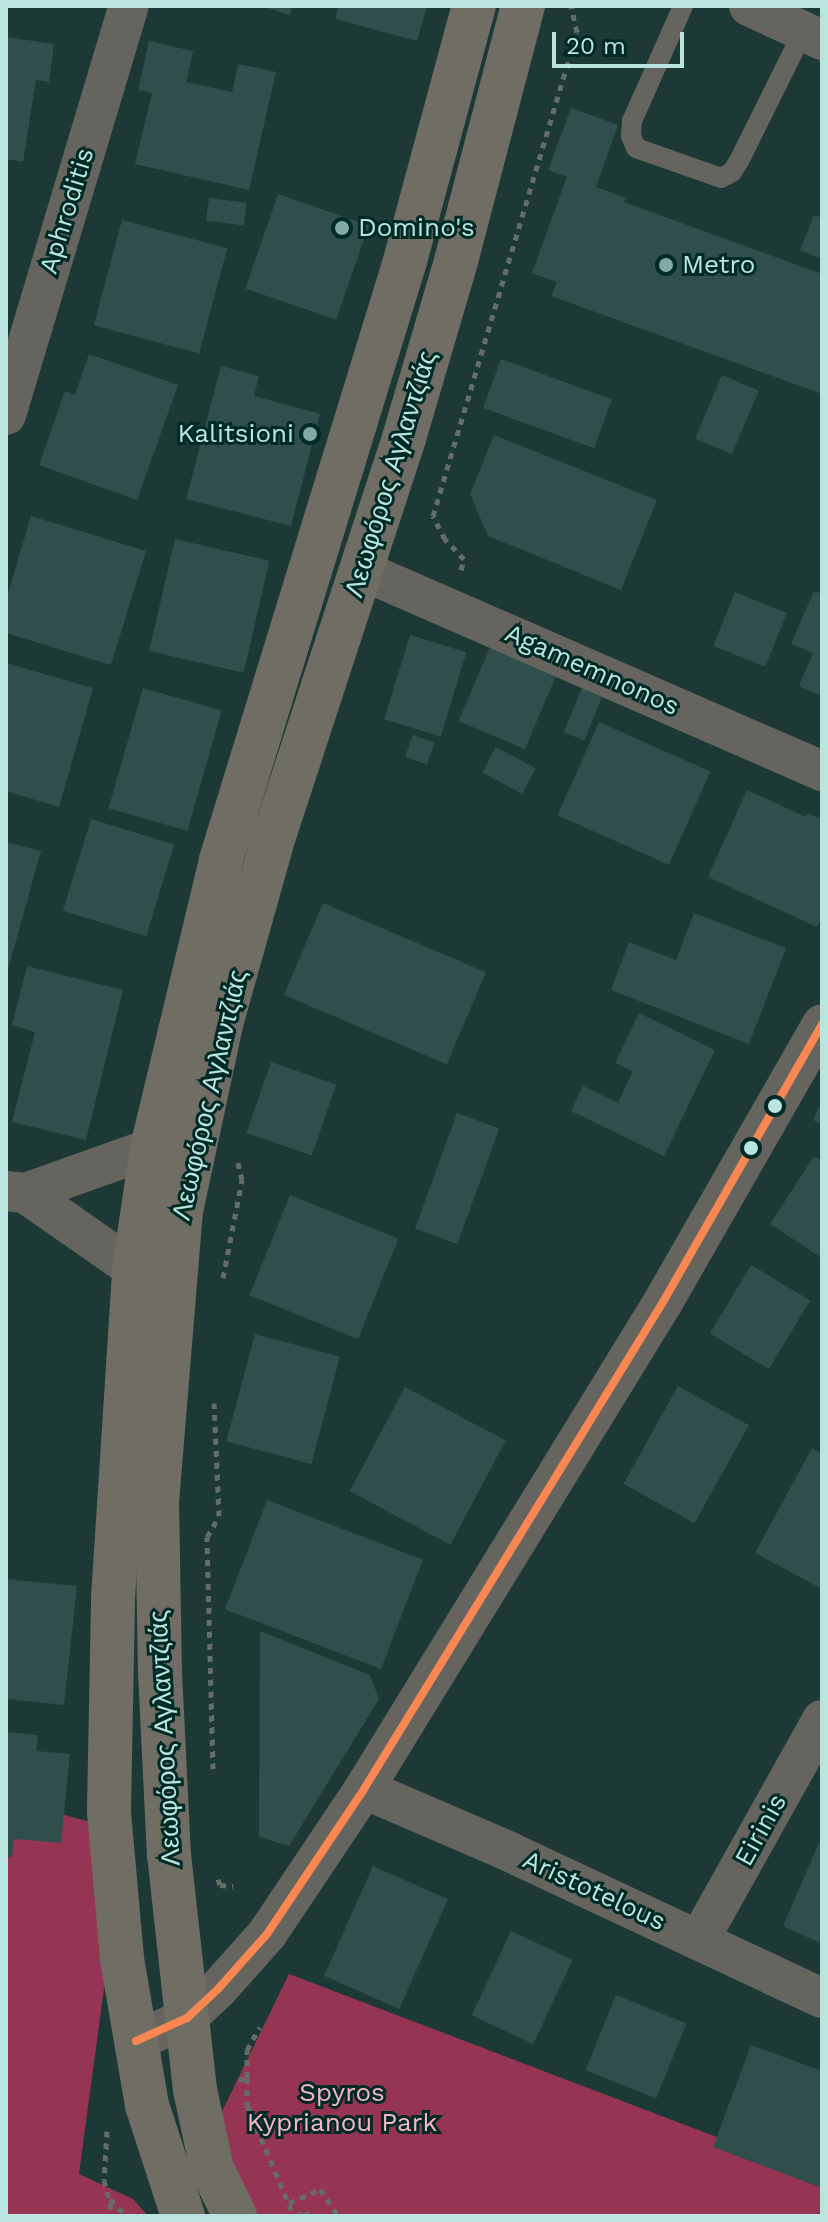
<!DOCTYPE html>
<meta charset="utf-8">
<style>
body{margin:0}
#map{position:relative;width:828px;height:2222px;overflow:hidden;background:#1d3936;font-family:"Work Sans",sans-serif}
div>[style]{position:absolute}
.green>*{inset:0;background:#963453}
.building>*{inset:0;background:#304f4c;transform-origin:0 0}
.path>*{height:5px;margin-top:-2.5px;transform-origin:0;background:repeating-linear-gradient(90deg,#666c68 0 6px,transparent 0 12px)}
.lane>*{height:20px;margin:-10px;padding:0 10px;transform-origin:10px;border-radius:10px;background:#66645e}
.street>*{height:40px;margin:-20px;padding:0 20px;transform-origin:20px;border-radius:20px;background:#66645e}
.secondary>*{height:44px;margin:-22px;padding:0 22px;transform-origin:22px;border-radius:22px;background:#706d65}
.bus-1>*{height:8px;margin:-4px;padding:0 4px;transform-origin:4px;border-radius:4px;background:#f88751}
.dots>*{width:22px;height:22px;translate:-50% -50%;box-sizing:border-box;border:4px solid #002a26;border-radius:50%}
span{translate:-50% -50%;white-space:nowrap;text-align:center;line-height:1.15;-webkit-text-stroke:6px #002a26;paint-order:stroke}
.street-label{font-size:26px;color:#bae5df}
.poi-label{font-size:26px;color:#bae5df}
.left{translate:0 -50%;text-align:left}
.right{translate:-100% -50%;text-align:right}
.park-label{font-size:26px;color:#f6b5c2}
.frame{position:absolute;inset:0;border:8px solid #bae5df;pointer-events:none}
.scale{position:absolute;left:552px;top:32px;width:132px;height:36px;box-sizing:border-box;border:4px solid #bae5df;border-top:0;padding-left:10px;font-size:24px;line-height:28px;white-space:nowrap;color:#bae5df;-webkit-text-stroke:6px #002a26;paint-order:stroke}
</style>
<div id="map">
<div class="green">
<i style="clip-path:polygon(30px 1805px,125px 1832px,79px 2174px,133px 2199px,148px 2216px,6px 2216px,6px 1832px)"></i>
<i style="clip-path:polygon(289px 1974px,822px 2177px,822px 2216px,257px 2216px,212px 2132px)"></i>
</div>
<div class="building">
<i style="clip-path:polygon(261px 6px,292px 6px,290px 15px)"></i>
<i style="clip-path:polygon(339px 6px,427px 6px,417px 41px,335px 19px)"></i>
<i style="clip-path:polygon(6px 37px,54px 44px,49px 82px,36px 80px,23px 162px,6px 159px)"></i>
<i style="clip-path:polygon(149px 41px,193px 51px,186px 82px,232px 92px,238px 64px,276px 72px,249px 190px,135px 164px,152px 93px,138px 90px)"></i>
<i style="clip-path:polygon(571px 108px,618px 125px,596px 187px,626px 198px,624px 202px,822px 274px,822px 394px,551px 296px,557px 282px,532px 273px,567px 177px,548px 170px)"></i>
<i style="left:278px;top:194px;width:96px;height:100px;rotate:19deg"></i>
<i style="left:209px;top:198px;width:38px;height:23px;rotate:7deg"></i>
<i style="clip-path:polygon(814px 215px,822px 218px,822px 259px,800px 250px)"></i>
<i style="left:122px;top:220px;width:109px;height:109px;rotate:15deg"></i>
<i style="clip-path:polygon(89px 354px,178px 385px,137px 500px,39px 465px,65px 391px,75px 395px)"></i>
<i style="left:501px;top:359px;width:118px;height:52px;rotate:20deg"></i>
<i style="clip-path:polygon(221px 366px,259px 376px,254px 396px,320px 414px,291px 526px,186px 499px)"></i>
<i style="left:722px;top:375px;width:40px;height:69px;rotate:23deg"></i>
<i style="clip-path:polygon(494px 435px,657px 500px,621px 590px,488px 536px,470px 494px)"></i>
<i style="clip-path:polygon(31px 516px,146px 551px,111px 665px,6px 633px,6px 600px)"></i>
<i style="left:175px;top:539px;width:97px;height:115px;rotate:13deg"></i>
<i style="clip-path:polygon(814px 591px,822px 594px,822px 696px,799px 686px,813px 653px,791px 644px)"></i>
<i style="left:735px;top:592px;width:56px;height:58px;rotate:22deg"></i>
<i style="left:410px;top:635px;width:59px;height:88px;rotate:17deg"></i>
<i style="left:493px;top:640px;width:72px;height:88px;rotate:23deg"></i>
<i style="clip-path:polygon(6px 663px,93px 688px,59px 807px,6px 791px)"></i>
<i style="left:583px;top:685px;width:22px;height:51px;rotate:22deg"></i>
<i style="left:143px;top:688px;width:82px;height:125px;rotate:16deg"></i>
<i style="left:599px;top:722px;width:122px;height:102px;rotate:24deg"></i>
<i style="left:413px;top:735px;width:23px;height:23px;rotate:20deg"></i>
<i style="left:496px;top:747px;width:45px;height:29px;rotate:28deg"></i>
<i style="clip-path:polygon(747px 790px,806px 817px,807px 813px,822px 819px,822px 916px,817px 927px,708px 877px)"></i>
<i style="left:91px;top:819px;width:87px;height:96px;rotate:17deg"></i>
<i style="clip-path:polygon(6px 842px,41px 851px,7px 973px,6px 973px)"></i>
<i style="left:323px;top:903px;width:177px;height:100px;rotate:23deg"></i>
<i style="clip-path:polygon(694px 913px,786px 948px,749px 1044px,611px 990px,629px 942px,676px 960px)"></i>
<i style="clip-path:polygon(27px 966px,123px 990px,86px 1140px,12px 1122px,35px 1032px,12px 1025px)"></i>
<i style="clip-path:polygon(639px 1013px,715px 1050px,664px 1156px,571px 1111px,583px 1086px,618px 1103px,633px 1071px,615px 1063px)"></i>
<i style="left:271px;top:1062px;width:69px;height:75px;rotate:19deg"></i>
<i style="clip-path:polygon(822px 1101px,822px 1124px,813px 1120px)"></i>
<i style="left:457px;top:1113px;width:45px;height:123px;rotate:20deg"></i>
<i style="clip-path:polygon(814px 1156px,822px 1161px,822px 1258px,770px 1224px)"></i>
<i style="left:290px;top:1195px;width:117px;height:108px;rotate:22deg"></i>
<i style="left:751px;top:1265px;width:69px;height:80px;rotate:31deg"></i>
<i style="left:255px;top:1334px;width:88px;height:111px;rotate:15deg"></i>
<i style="left:678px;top:1386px;width:81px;height:112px;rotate:29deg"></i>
<i style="left:405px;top:1387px;width:114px;height:118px;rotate:28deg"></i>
<i style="clip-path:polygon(812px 1448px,822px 1454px,822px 1589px,755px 1553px)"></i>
<i style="left:267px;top:1500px;width:167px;height:117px;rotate:21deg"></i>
<i style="clip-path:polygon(6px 1579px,77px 1586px,64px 1705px,6px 1699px)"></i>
<i style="clip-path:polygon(260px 1631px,370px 1675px,379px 1699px,289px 1846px,259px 1837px)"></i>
<i style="clip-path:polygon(6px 1732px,38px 1735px,36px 1751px,70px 1754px,61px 1843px,14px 1839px,12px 1857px,6px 1857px)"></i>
<i style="clip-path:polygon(822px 1836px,822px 1944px,783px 1926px)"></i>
<i style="left:373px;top:1866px;width:82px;height:120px;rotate:24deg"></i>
<i style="left:511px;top:1931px;width:68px;height:93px;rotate:25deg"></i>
<i style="left:616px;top:1995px;width:76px;height:81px;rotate:22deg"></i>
<i style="clip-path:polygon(751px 2045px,822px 2071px,822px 2188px,713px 2147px)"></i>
</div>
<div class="path">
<i style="left:461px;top:570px;width:11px;rotate:-75deg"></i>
<i style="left:464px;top:559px;width:28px;rotate:-134deg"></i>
<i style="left:445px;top:539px;width:26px;rotate:-118deg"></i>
<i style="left:433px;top:516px;width:505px;rotate:-73.43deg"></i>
<i style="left:577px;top:32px;width:27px;rotate:-103deg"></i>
<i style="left:223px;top:1278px;width:100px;rotate:-79deg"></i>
<i style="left:242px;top:1180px;width:18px;rotate:-103deg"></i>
<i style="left:213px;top:1769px;width:232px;rotate:-91.5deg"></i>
<i style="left:207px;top:1537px;width:24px;rotate:-60deg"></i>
<i style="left:219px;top:1516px;width:113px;rotate:-92.5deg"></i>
<i style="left:218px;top:1879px;width:6px;rotate:72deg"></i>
<i style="left:220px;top:1885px;width:13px;rotate:4deg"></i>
<i style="left:247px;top:2078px;width:28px;rotate:-90deg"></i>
<i style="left:247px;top:2050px;width:26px;rotate:-61deg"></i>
<i style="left:239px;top:2080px;width:8px;rotate:-14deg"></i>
<i style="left:247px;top:2078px;width:27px;rotate:90deg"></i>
<i style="left:247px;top:2105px;width:121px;rotate:67.1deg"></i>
<i style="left:107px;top:2131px;width:49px;rotate:93.5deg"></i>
<i style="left:104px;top:2180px;width:37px;rotate:76deg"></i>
<i style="left:110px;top:2199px;width:23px;rotate:47deg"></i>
<i style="left:289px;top:2203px;width:34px;rotate:-24deg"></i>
<i style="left:320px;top:2189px;width:32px;rotate:56deg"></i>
<i style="left:296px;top:2216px;width:11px;rotate:-22deg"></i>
<i style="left:306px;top:2212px;width:4px;rotate:63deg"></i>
</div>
<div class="lane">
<i style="left:683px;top:6px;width:126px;rotate:113.9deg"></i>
<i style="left:632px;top:121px;width:15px;rotate:94deg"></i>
<i style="left:631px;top:136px;width:13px;rotate:67deg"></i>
<i style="left:636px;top:148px;width:90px;rotate:19.4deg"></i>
<i style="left:721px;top:178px;width:13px;rotate:-29deg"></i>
<i style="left:732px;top:172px;width:13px;rotate:-58deg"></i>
<i style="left:739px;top:161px;width:144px;rotate:-63.6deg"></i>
</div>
<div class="street">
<i style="left:749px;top:6px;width:81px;rotate:25deg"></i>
<i style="left:6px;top:415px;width:427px;rotate:-73.3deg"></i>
<i style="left:361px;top:570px;width:503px;rotate:23.56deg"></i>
<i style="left:6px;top:1191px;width:19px;rotate:6deg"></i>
<i style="left:25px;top:1193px;width:135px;rotate:-19.5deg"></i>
<i style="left:25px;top:1193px;width:133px;rotate:34.9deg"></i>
<i style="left:364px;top:1789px;width:159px;rotate:23.3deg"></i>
<i style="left:510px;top:1852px;width:344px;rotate:25.1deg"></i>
<i style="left:699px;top:1940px;width:252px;rotate:-60.8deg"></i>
<i style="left:136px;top:2041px;width:56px;rotate:-24.3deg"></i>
<i style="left:187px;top:2018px;width:42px;rotate:-43.1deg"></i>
<i style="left:218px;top:1989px;width:74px;rotate:-48.3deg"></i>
<i style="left:267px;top:1934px;width:174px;rotate:-56.2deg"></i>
<i style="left:364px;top:1789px;width:571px;rotate:-58.45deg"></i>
<i style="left:663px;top:1302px;width:320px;rotate:-60.2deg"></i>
</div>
<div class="secondary">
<i style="left:183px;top:2216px;width:117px;rotate:-108deg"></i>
<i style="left:147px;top:2105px;width:149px;rotate:-99.7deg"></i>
<i style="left:122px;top:1958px;width:148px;rotate:-95.1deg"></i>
<i style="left:109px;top:1811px;width:213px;rotate:-88.9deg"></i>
<i style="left:113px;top:1598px;width:330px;rotate:-86.3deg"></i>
<i style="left:134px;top:1269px;width:122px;rotate:-81.5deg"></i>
<i style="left:152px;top:1148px;width:296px;rotate:-76.5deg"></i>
<i style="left:221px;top:860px;width:627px;rotate:-72.92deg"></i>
<i style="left:405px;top:261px;width:264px;rotate:-74.9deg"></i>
<i style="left:235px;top:2216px;width:52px;rotate:-116.1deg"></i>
<i style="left:212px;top:2169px;width:81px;rotate:-102.1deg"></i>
<i style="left:195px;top:2090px;width:235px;rotate:-96.3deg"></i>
<i style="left:169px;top:1856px;width:183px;rotate:-92.8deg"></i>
<i style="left:160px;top:1673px;width:171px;rotate:-91deg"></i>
<i style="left:157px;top:1502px;width:292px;rotate:-85.3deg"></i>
<i style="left:181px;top:1211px;width:191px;rotate:-77.9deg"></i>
<i style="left:221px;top:1024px;width:195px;rotate:-74.3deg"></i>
<i style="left:274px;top:836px;width:419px;rotate:-71.9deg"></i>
<i style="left:404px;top:438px;width:184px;rotate:-73.6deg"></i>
<i style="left:456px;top:261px;width:264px;rotate:-75.3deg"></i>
</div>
<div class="bus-1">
<i style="left:136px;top:2041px;width:56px;rotate:-24.3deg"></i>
<i style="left:187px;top:2018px;width:42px;rotate:-43.1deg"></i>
<i style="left:218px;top:1989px;width:74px;rotate:-48.3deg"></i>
<i style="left:267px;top:1934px;width:174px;rotate:-56.2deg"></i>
<i style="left:364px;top:1789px;width:571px;rotate:-58.45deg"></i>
<i style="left:663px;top:1302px;width:320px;rotate:-60.2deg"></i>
</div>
<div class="dots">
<i style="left:342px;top:228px;background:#83a9a4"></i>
<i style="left:666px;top:265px;background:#83a9a4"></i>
<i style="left:310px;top:434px;background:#83a9a4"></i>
<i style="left:775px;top:1106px;background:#bae5df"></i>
<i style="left:751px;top:1148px;background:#bae5df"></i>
</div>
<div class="street-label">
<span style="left:67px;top:211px;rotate:-73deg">Aphroditis</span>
<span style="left:391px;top:474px;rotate:-73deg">Λεωφόρος Αγλαντζιάς</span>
<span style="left:592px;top:670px;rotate:24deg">Agamemnonos</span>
<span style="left:210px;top:1095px;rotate:-77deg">Λεωφόρος Αγλαντζιάς</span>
<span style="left:165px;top:1738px;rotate:-93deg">Λεωφόρος Αγλαντζιάς</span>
<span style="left:761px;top:1830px;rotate:-61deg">Eirinis</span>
<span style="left:594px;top:1891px;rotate:25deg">Aristotelous</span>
</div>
<div class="poi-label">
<span class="left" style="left:358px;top:228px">Domino's</span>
<span class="left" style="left:682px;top:265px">Metro</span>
<span class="right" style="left:294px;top:434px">Kalitsioni</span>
</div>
<div class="park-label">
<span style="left:342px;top:2108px">Spyros<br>Kyprianou Park</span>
</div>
<div class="frame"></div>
<div class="scale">20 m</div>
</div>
